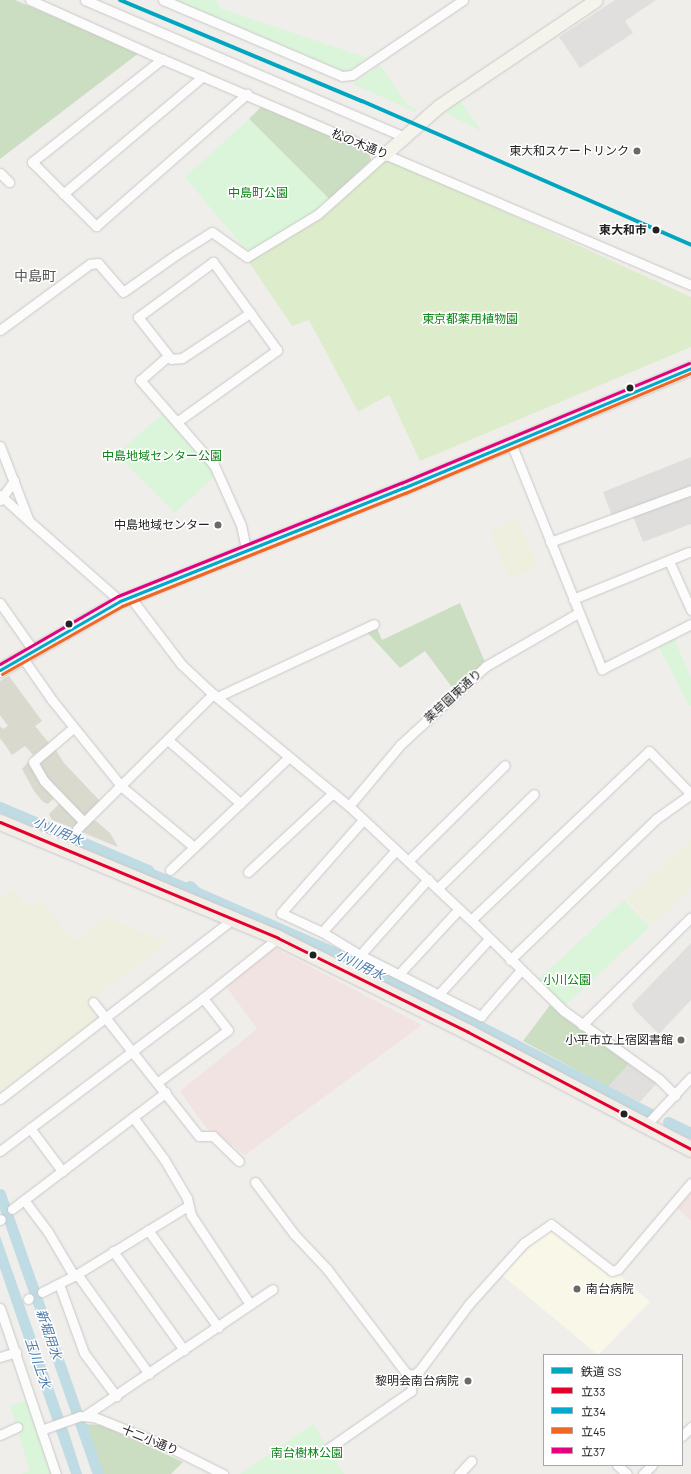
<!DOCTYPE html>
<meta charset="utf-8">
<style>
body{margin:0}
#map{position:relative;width:691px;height:1474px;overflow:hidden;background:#f0eeeb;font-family:Barlow,"Noto Sans JP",sans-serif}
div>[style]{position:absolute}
.residential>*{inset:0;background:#dfdedc}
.commercial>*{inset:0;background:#f1e3e1}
.education>*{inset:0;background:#f8f7e8}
.construction>*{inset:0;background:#d9d9cd}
.farmland>*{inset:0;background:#efefdf;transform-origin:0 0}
.grass>*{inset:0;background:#ddeccb}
.forest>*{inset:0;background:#cbdec1}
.park>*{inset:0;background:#daf5da;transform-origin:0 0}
.parking>*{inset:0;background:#e0dfde}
.water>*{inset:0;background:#bfdbe3}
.canal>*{height:11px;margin:-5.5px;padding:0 5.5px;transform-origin:5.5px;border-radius:5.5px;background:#bfdbe3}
.roads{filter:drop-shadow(0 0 1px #c9c8c7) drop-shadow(0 0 1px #c9c8c7)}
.street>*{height:9px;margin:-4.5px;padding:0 4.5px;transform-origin:4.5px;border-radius:4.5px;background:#fdfcfc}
.secondary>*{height:13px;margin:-6.5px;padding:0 6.5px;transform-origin:6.5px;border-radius:6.5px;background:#f4f4ed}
.primary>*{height:15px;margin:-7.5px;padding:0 7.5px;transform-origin:7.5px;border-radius:7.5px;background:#f3ede7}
.bus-1>*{height:3px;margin:-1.5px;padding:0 1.5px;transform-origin:1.5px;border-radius:1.5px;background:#e4002b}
.bus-2>*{height:3px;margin:-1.5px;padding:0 1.5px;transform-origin:1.5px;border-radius:1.5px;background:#00a9ce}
.bus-3>*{height:3px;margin:-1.5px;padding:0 1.5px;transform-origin:1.5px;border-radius:1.5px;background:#f26522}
.bus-4>*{height:3px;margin:-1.5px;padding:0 1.5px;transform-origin:1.5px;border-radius:1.5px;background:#e5007d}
.rail-1>*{height:4px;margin:-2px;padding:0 2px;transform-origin:2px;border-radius:2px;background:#00a6bf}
.dots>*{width:11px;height:11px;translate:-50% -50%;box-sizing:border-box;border:2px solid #fff;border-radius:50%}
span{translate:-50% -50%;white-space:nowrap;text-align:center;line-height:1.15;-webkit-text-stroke:3px #fff;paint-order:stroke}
.street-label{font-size:12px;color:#222}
.poi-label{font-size:12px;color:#222}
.right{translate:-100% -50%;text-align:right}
.left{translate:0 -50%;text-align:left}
.park-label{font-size:12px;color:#0c8416}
.stop-label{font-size:12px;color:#222;font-weight:700}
.water-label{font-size:13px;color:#4a7aab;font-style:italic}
.quarter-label{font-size:14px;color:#555}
.legend{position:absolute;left:543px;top:1354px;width:140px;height:112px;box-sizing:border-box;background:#fff;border:1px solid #a7a7a7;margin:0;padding:5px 7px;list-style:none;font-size:12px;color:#222}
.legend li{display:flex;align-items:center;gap:8px;height:20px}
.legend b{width:20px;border:1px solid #a7a7a7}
</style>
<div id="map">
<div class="residential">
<i style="clip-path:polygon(691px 457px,691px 524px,643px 542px,633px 516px,615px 524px,603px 492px)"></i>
</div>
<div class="commercial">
<i style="clip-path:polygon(273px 947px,422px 1025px,245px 1155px,214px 1131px,207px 1129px,180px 1091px,257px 1029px,225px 985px)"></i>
<i style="clip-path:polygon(691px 1193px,691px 1221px,677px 1208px)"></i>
</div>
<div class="education">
<i style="clip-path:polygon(547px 1230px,553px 1230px,612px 1276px,619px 1275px,650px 1302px,598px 1355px,502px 1275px)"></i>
</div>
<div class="construction">
<i style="clip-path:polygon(9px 676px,42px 721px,35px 726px,49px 743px,33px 755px,25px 746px,12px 755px,0 738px,0 726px,3px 729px,8px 726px,0 715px,0 681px)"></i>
<i style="clip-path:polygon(54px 747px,64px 763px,100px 801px,85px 816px,81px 816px,39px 769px,38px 761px)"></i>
<i style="clip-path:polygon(28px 762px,42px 784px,55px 797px,48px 804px,43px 802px,34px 791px,22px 769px)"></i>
<i style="clip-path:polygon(61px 802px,79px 820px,73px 828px,52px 820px,49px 814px)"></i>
<i style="clip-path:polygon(90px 820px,96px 821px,110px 833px,118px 847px,79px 831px)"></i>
</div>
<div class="farmland">
<i style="left:518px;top:518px;width:53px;height:31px;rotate:68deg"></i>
<i style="clip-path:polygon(691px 840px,691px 888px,651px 925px,626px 898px)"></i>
<i style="clip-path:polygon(12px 889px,28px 908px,39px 899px,75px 941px,105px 918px,168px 941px,89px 1003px,96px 1020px,0 1092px,0 900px)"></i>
</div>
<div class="grass">
<i style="clip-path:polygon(385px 157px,691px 297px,691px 347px,420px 461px,389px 395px,358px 412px,309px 320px,292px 326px,248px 261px)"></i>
</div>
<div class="forest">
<i style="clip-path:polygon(0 0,15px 0,139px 53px,0 159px)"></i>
<i style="clip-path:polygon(262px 106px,369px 154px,371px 160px,329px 199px,249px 119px)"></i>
<i style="clip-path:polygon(460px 603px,485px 662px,454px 690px,425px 651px,400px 668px,365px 630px,376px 626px,382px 640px)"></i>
<i style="clip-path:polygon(550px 1005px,562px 1016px,629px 1064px,608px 1087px,523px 1041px)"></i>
<i style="clip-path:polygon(83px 1424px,101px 1425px,183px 1462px,171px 1474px,100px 1474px)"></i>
</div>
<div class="park">
<i style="clip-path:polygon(176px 0,216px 0,222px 9px,368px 58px,350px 70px,343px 71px)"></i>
<i style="clip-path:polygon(380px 65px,408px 105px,417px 109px,415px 112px,353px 84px)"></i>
<i style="clip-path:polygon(460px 101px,483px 132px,444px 112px)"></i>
<i style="clip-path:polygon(249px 119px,329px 199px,316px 211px,252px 251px,244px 248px,185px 177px)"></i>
<i style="clip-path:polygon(164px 413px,203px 454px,216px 475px,175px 513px,116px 454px)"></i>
<i style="clip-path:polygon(673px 636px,691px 678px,691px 705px,689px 706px,658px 645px)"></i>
<i style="left:624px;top:900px;width:37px;height:117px;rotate:47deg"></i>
<i style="clip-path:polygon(26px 1401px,51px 1474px,21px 1474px,30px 1471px,10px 1406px)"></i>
<i style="clip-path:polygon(313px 1424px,344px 1474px,240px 1474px)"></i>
</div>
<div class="parking">
<i style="clip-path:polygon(615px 0,656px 0,625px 21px,633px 33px,580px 68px,559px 37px)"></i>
<i style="clip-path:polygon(691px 943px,691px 1000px,659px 1034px,634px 1009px,632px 1004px)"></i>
<i style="clip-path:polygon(629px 1064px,657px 1083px,640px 1102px,608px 1087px)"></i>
</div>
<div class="water">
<i style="clip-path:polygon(0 1236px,68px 1430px,82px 1474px,71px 1474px,17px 1318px,0 1268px)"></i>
</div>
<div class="canal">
<i style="left:0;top:807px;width:161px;rotate:23.1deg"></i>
<i style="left:148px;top:870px;width:2px;rotate:117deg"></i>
<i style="left:147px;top:872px;width:42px;rotate:22.3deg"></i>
<i style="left:186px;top:888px;width:4px;rotate:-27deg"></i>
<i style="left:190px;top:886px;width:8px;rotate:45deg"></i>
<i style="left:196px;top:892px;width:163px;rotate:23.6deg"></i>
<i style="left:345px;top:957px;width:344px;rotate:27.2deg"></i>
<i style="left:668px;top:1122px;width:25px;rotate:26deg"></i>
<i style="left:0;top:1194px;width:297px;rotate:70.7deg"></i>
</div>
<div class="roads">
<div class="street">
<i style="left:30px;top:0;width:145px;rotate:24.1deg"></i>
<i style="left:162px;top:59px;width:575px;rotate:23.13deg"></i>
<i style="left:85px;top:0;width:348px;rotate:23.2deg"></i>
<i style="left:163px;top:0;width:194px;rotate:23deg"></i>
<i style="left:342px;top:76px;width:10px;rotate:-6deg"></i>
<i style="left:352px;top:75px;width:134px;rotate:-34deg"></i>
<i style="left:162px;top:59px;width:166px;rotate:141.6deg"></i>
<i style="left:32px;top:162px;width:91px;rotate:45deg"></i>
<i style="left:96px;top:226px;width:201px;rotate:-41.2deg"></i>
<i style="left:0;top:173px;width:13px;rotate:45deg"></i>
<i style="left:63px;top:194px;width:183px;rotate:-40.1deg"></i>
<i style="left:0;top:330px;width:112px;rotate:-36.3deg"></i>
<i style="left:90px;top:264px;width:8px;rotate:-7deg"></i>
<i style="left:98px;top:263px;width:38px;rotate:49deg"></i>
<i style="left:123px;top:292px;width:66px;rotate:-35.1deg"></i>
<i style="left:177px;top:254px;width:41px;rotate:-32.2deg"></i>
<i style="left:212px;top:232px;width:43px;rotate:35.5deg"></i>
<i style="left:247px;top:257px;width:83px;rotate:-31.2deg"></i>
<i style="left:318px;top:214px;width:90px;rotate:-41.8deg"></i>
<i style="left:168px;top:356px;width:37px;rotate:139deg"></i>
<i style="left:140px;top:380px;width:113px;rotate:49deg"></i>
<i style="left:214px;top:465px;width:66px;rotate:65.8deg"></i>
<i style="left:241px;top:525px;width:24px;rotate:78deg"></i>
<i style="left:178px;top:421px;width:122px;rotate:-35.6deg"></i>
<i style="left:277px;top:350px;width:109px;rotate:-126deg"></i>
<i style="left:213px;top:262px;width:93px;rotate:143.7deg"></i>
<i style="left:138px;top:317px;width:53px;rotate:51.8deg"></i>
<i style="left:171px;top:359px;width:11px;rotate:-5deg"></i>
<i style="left:182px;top:358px;width:82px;rotate:-33.5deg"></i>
<i style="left:511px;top:443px;width:244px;rotate:68.1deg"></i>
<i style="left:602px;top:669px;width:100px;rotate:-26.8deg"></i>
<i style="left:0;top:446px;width:80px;rotate:68.9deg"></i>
<i style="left:29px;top:521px;width:121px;rotate:41.3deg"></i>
<i style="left:0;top:495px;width:38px;rotate:42deg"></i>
<i style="left:0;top:500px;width:24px;rotate:-54deg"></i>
<i style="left:550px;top:542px;width:150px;rotate:-20.2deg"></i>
<i style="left:669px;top:561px;width:54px;rotate:65.8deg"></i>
<i style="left:130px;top:597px;width:84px;rotate:52.7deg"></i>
<i style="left:181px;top:664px;width:44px;rotate:43.2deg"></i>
<i style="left:213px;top:694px;width:176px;rotate:39.5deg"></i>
<i style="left:349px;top:806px;width:167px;rotate:43.1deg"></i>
<i style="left:471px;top:920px;width:130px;rotate:44.4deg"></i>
<i style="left:564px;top:1011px;width:117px;rotate:35.6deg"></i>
<i style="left:659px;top:1079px;width:23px;rotate:45deg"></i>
<i style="left:573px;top:599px;width:125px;rotate:-22.1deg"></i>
<i style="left:0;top:603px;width:57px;rotate:54.9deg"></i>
<i style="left:22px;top:657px;width:52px;rotate:55.1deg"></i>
<i style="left:52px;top:700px;width:112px;rotate:51.2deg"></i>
<i style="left:122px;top:787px;width:94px;rotate:39.8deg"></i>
<i style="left:217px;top:697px;width:173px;rotate:-24.9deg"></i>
<i style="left:73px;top:728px;width:52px;rotate:139.6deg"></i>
<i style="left:33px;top:762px;width:22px;rotate:60deg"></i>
<i style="left:44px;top:781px;width:57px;rotate:45.7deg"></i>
<i style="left:168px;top:740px;width:96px;rotate:41.2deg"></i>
<i style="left:349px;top:806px;width:80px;rotate:-50.1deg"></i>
<i style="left:400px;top:745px;width:117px;rotate:-42.6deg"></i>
<i style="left:486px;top:666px;width:106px;rotate:-29.9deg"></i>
<i style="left:363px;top:820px;width:124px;rotate:131.4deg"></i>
<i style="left:281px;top:913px;width:45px;rotate:24.9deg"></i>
<i style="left:322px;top:932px;width:44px;rotate:31.2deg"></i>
<i style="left:360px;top:955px;width:136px;rotate:26.8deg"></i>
<i style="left:481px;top:1016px;width:61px;rotate:-49deg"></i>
<i style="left:77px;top:829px;width:192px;rotate:-44.8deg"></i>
<i style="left:408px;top:861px;width:136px;rotate:-44.7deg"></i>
<i style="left:170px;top:870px;width:164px;rotate:-43.5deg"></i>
<i style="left:248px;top:872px;width:116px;rotate:-42.9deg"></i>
<i style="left:438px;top:888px;width:134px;rotate:-44.4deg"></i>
<i style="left:471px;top:920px;width:245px;rotate:-43.5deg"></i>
<i style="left:649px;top:751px;width:60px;rotate:45.7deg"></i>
<i style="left:691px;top:794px;width:43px;rotate:144.5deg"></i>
<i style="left:656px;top:819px;width:203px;rotate:136deg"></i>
<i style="left:322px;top:932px;width:110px;rotate:-47.9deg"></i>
<i style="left:360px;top:955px;width:102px;rotate:-48.2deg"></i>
<i style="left:399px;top:974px;width:88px;rotate:-47.3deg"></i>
<i style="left:439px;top:994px;width:74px;rotate:-47.7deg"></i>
<i style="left:93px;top:1002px;width:171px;rotate:51.7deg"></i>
<i style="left:199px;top:1136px;width:14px"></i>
<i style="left:213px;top:1136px;width:36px;rotate:44deg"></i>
<i style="left:582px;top:1025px;width:153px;rotate:-44.7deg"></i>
<i style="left:158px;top:1082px;width:87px;rotate:-36.6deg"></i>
<i style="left:228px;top:1030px;width:41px;rotate:-128deg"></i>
<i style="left:0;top:1099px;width:294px;rotate:-37.7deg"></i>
<i style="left:133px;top:1117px;width:52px;rotate:53.6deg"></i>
<i style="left:164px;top:1159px;width:45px;rotate:59.5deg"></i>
<i style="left:187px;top:1198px;width:17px;rotate:77deg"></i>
<i style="left:191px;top:1215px;width:107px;rotate:56.5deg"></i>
<i style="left:647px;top:1124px;width:64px;rotate:-46.9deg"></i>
<i style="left:30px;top:1128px;width:54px;rotate:53.3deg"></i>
<i style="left:0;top:1151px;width:254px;rotate:-37deg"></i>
<i style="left:203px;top:998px;width:96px;rotate:-38.7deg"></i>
<i style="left:255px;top:1182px;width:65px;rotate:53.1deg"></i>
<i style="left:294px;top:1234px;width:48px;rotate:46.7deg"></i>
<i style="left:327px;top:1269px;width:131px;rotate:52.8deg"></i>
<i style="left:406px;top:1373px;width:7px;rotate:16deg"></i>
<i style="left:413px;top:1375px;width:7px;rotate:-34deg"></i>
<i style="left:419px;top:1371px;width:84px;rotate:-53.3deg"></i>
<i style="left:469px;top:1304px;width:82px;rotate:-48deg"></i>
<i style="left:524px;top:1243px;width:33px;rotate:-35deg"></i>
<i style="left:551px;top:1224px;width:77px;rotate:37.6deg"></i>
<i style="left:612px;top:1271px;width:6px;rotate:-18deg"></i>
<i style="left:618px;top:1269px;width:113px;rotate:-49.7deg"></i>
<i style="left:24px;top:1200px;width:40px;rotate:53deg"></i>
<i style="left:48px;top:1232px;width:51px;rotate:59.4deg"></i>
<i style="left:12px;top:1209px;width:193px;rotate:-37.2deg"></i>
<i style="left:0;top:1220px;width:1px;rotate:-45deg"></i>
<i style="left:148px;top:1230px;width:120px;rotate:54.2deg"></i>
<i style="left:113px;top:1251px;width:122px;rotate:54.4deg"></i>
<i style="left:77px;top:1274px;width:123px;rotate:54.2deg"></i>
<i style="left:59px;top:1284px;width:73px;rotate:70.1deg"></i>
<i style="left:84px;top:1353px;width:54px;rotate:53.3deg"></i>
<i style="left:42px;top:1292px;width:36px;rotate:-27deg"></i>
<i style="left:74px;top:1276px;width:134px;rotate:-31.6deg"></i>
<i style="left:28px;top:1299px;width:1px;rotate:-45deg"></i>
<i style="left:0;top:1308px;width:175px;rotate:71.4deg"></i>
<i style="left:0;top:1357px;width:17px;rotate:-17deg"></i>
<i style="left:86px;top:1415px;width:225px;rotate:-34deg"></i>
<i style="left:41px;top:1430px;width:41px;rotate:-19.7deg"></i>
<i style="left:80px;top:1416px;width:14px;rotate:4deg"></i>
<i style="left:94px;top:1417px;width:79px;rotate:21.7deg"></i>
<i style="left:167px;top:1446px;width:63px;rotate:26.6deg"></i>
<i style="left:0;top:1435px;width:19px;rotate:-25deg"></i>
<i style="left:682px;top:1436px;width:13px;rotate:-45deg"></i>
<i style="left:329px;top:1448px;width:100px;rotate:-34.8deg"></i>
<i style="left:411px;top:1391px;width:16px;rotate:-83deg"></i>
<i style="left:617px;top:1465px;width:13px;rotate:42deg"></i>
<i style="left:459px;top:1474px;width:18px;rotate:-47deg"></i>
<i style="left:643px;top:1474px;width:13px;rotate:-45deg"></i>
</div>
<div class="secondary">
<i style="left:385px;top:154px;width:72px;rotate:-41.6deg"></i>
<i style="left:439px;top:106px;width:189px;rotate:-34deg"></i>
<i style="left:0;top:670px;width:138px;rotate:-29.9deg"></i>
<i style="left:120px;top:601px;width:305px;rotate:-21.8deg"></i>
<i style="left:403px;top:488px;width:312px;rotate:-22.6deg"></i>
</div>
<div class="primary">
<i style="left:0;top:822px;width:301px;rotate:22.6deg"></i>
<i style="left:278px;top:938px;width:212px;rotate:26.3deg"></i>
<i style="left:468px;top:1032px;width:252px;rotate:27.7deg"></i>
</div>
</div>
<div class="bus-1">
<i style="left:0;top:822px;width:301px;rotate:22.6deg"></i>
<i style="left:278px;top:938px;width:212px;rotate:26.3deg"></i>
<i style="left:468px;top:1032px;width:252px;rotate:27.7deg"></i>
</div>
<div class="bus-2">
<i style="left:0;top:670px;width:138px;rotate:-29.9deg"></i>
<i style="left:120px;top:601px;width:305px;rotate:-21.8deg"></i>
<i style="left:403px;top:488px;width:312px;rotate:-22.6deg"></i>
</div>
<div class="bus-3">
<i style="left:2px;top:674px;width:138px;rotate:-29.5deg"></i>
<i style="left:122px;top:606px;width:305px;rotate:-21.8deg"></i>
<i style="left:405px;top:493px;width:310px;rotate:-22.8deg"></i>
</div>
<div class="bus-4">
<i style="left:0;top:664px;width:136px;rotate:-30deg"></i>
<i style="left:118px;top:596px;width:305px;rotate:-21.8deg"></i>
<i style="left:401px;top:483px;width:312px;rotate:-22.6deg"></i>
</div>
<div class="rail-1">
<i style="left:120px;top:0;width:262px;rotate:22.7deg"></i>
<i style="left:362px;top:101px;width:359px;rotate:23.6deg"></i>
</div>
<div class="dots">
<i style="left:637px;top:151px;background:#6a6968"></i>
<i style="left:656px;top:230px;background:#222"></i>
<i style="left:630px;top:388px;background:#222"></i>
<i style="left:218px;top:525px;background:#6a6968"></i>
<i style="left:69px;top:624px;background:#222"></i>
<i style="left:313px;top:955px;background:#222"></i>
<i style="left:681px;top:1040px;background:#6a6968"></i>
<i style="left:624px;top:1114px;background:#222"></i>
<i style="left:577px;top:1289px;background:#6a6968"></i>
<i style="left:468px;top:1381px;background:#6a6968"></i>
</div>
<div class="street-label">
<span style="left:360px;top:144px;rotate:22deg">松の木通り</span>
<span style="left:453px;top:696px;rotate:-42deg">薬草園東通り</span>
<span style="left:150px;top:1440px;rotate:22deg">十二小通り</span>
</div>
<div class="poi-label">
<span class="right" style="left:629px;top:151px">東大和スケートリンク</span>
<span class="right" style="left:210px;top:525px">中島地域センター</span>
<span class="right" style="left:673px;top:1040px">小平市立上宿図書館</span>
<span class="left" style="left:586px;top:1289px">南台病院</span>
<span class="right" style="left:459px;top:1381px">黎明会南台病院</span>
</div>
<div class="park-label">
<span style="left:258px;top:193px">中島町公園</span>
<span style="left:470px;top:319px">東京都薬用植物園</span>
<span style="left:162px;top:456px">中島地域センター公園</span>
<span style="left:567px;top:980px">小川公園</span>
<span style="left:307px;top:1453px">南台樹林公園</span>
</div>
<div class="stop-label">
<span class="right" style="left:647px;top:230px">東大和市</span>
</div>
<div class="water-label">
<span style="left:58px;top:831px;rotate:23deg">小川用水</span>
<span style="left:360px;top:965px;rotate:26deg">小川用水</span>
<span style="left:49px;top:1334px;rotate:71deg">新堀用水</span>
<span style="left:38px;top:1363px;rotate:71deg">玉川上水</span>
</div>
<div class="quarter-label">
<span style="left:35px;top:276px">中島町</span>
</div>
<ul class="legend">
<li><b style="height:5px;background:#00a6bf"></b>鉄道 SS</li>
<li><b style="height:5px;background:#e4002b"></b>立33</li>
<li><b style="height:5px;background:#00a9ce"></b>立34</li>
<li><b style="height:5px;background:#f26522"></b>立45</li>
<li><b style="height:5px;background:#e5007d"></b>立37</li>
</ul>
</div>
